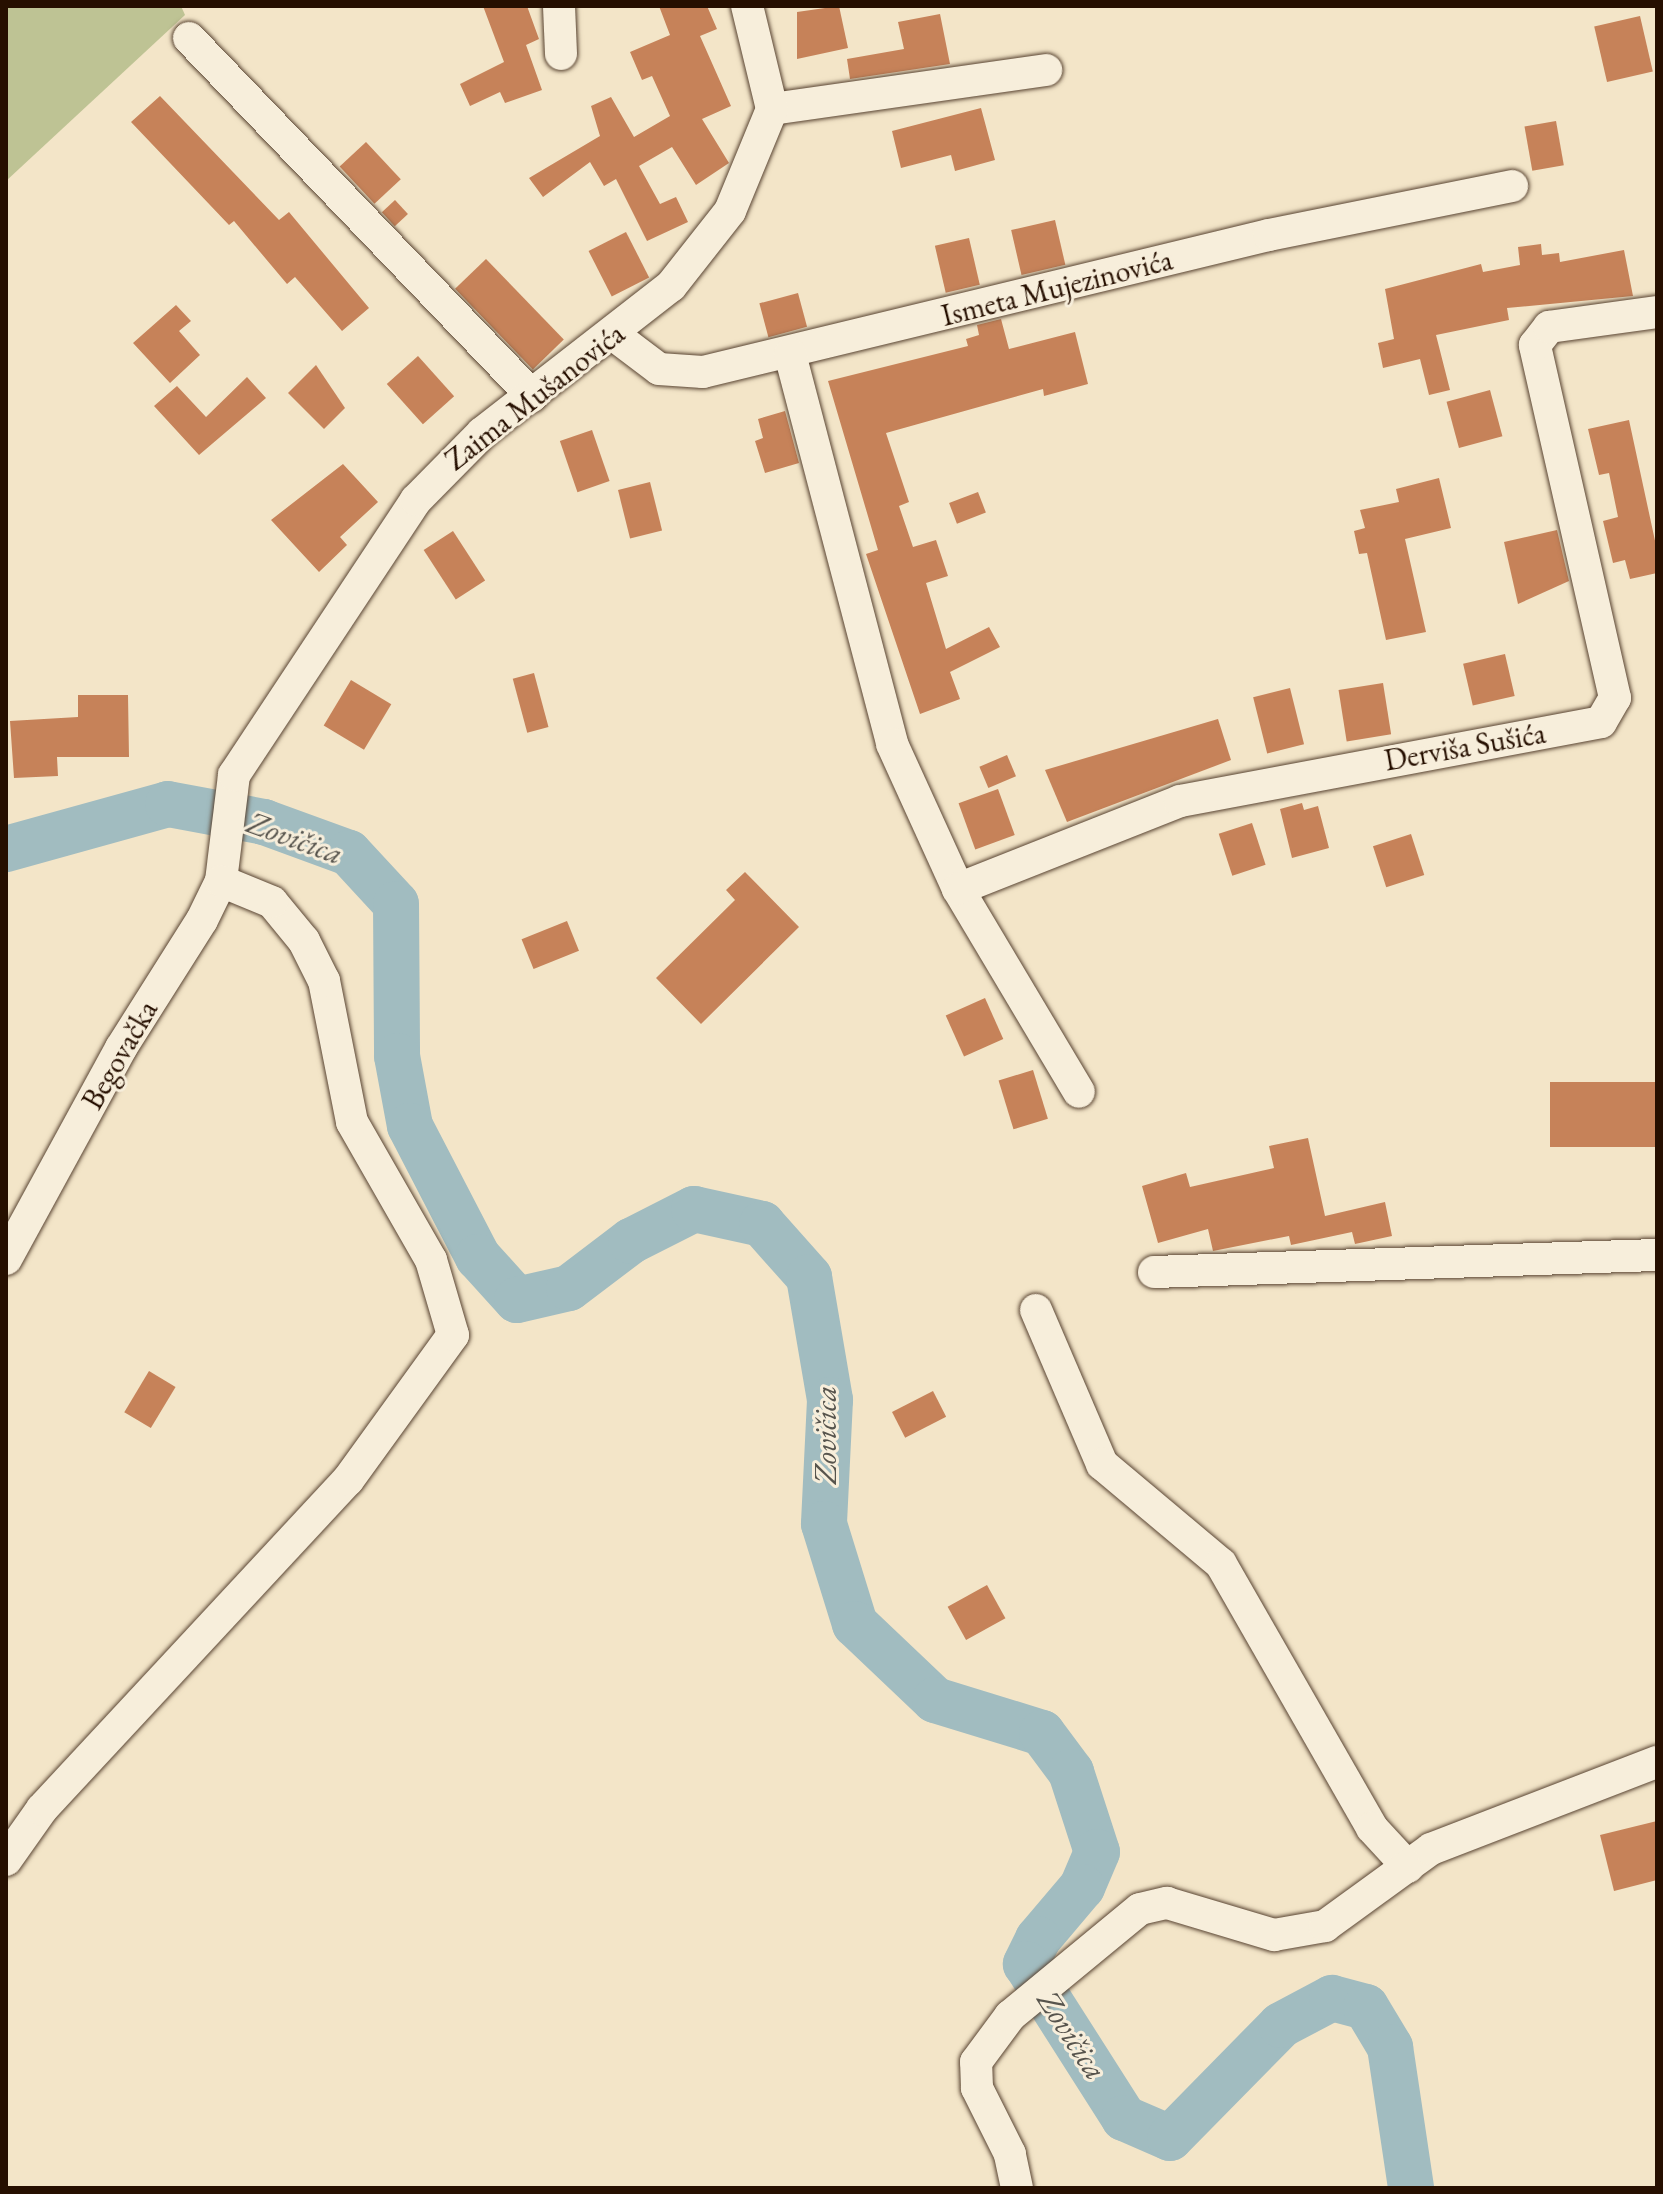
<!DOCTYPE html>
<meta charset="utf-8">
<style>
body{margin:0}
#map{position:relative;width:1663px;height:2194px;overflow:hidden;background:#f3e5c8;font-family:"EB Garamond",serif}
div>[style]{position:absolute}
.green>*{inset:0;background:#bec394}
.river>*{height:46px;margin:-23px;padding:0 23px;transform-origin:23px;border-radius:23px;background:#a1bcc0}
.building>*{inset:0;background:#c68259;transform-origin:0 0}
.roads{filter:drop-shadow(0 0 2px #594432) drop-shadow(0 0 2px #594432)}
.street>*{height:32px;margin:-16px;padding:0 16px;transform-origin:16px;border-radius:16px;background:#f7eedb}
span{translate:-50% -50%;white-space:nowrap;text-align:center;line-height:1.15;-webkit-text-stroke:6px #f7eedb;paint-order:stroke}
.street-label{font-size:30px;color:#260f00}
.water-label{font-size:32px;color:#57544d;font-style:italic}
.frame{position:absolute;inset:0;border:8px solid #260f00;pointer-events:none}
</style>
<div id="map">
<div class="green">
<i style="clip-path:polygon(6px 6px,181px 6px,185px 15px,6px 181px)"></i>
</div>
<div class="river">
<i style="left:6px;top:849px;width:168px;rotate:-15.5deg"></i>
<i style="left:168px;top:804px;width:98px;rotate:10.6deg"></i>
<i style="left:264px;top:822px;width:90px;rotate:20deg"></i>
<i style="left:349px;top:853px;width:69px;rotate:47.3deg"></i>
<i style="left:396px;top:904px;width:152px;rotate:89.6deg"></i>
<i style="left:397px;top:1056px;width:71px;rotate:79.5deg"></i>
<i style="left:410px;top:1126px;width:148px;rotate:62.6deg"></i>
<i style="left:478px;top:1257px;width:58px;rotate:47.8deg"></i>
<i style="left:517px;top:1300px;width:53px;rotate:-13deg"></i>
<i style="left:569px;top:1288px;width:78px;rotate:-37.2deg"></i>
<i style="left:631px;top:1241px;width:71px;rotate:-26.9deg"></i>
<i style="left:694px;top:1209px;width:70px;rotate:12.4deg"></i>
<i style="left:762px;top:1224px;width:71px;rotate:48.4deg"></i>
<i style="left:809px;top:1277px;width:125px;rotate:80.3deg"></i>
<i style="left:830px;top:1400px;width:124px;rotate:92.8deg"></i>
<i style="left:824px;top:1524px;width:105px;rotate:72.8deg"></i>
<i style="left:855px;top:1624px;width:110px;rotate:43.5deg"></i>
<i style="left:935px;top:1700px;width:112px;rotate:17.1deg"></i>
<i style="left:1042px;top:1733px;width:49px;rotate:53.4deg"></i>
<i style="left:1071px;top:1772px;width:84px;rotate:72deg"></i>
<i style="left:1097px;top:1852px;width:38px;rotate:113deg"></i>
<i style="left:1082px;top:1887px;width:68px;rotate:130.2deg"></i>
<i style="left:1038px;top:1939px;width:28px;rotate:116deg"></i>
<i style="left:1026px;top:1964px;width:183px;rotate:57.5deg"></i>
<i style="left:1124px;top:2118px;width:50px;rotate:23.5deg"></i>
<i style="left:1170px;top:2138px;width:158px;rotate:-45.5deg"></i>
<i style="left:1281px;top:2025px;width:58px;rotate:-27.9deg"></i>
<i style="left:1332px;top:1998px;width:35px;rotate:15deg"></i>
<i style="left:1366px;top:2007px;width:47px;rotate:59deg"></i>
<i style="left:1390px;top:2047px;width:143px;rotate:81.5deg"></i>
</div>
<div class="building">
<i style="clip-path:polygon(483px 6px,527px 6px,539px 39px,526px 45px,542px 90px,505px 103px,500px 92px,470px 106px,460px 84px,504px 62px)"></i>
<i style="clip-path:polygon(659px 6px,707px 6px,717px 29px,700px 36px,731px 106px,702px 119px,729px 163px,696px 185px,672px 147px,639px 166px,660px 204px,676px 197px,688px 222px,647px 241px,616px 179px,604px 186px,590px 162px,543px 197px,529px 178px,600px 136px,591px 106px,611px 97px,634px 137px,670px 116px,652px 76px,642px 80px,630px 52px,670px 35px)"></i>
<i style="clip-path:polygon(839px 6px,848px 48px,797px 59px,797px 12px)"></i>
<i style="clip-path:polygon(940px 14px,950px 64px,850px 79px,847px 59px,904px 49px,898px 22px)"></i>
<i style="left:1640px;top:16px;width:57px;height:47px;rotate:77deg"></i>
<i style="clip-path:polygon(160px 96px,279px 220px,289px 212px,369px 308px,342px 331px,295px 277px,287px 284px,234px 221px,229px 225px,131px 122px)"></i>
<i style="clip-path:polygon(981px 108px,995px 160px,955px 171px,951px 155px,901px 168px,892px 131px)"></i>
<i style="left:1556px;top:121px;width:45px;height:32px;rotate:80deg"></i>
<i style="left:366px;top:142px;width:51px;height:36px;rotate:47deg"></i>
<i style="left:395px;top:200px;width:19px;height:18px;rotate:47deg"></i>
<i style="left:1055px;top:220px;width:46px;height:45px;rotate:77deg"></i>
<i style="left:626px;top:232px;width:51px;height:42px;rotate:63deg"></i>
<i style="left:969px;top:238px;width:48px;height:35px;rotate:77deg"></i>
<i style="clip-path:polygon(1541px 244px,1542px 255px,1559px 253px,1560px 262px,1624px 250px,1633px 296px,1507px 308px,1509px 320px,1436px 335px,1450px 390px,1429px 395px,1420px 359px,1383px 368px,1378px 343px,1394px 339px,1385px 289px,1481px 264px,1483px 272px,1520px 265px,1518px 247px)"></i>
<i style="left:486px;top:259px;width:112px;height:43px;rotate:46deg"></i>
<i style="left:798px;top:293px;width:35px;height:40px;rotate:75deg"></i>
<i style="clip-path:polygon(176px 305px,191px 321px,179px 331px,200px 355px,170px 383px,133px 343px)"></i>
<i style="clip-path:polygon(1001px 319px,1009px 349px,1075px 332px,1088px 384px,1044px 396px,1043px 389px,886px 433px,909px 502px,899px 506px,913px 547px,936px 540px,948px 576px,926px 583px,946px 649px,989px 627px,1000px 647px,950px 672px,960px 699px,920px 714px,866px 554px,878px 550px,828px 381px,968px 346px,966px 339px,979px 335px,977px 325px)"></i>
<i style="left:418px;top:356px;width:54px;height:42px;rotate:48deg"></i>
<i style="clip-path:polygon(316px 365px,345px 408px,324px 429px,288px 393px)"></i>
<i style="clip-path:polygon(247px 377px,266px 398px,199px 455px,154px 406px,177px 386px,206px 417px)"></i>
<i style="left:1490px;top:390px;width:48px;height:45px;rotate:75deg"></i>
<i style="clip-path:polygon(785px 411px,799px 463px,765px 473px,755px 441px,763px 438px,758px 419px)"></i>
<i style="clip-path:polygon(1629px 420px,1657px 550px,1657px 573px,1630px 579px,1625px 560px,1613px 563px,1603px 521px,1618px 517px,1609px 473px,1599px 475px,1588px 429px)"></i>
<i style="left:592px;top:430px;width:54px;height:34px;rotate:71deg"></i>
<i style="clip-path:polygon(343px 464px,378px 502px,340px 537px,347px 545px,319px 572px,271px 520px)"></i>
<i style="clip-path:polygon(1439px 478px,1451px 528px,1405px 539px,1426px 632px,1386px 640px,1367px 553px,1359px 554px,1354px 531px,1365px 528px,1360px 510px,1399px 502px,1396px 489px)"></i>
<i style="left:650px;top:482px;width:50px;height:33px;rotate:76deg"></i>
<i style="left:978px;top:492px;width:22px;height:31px;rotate:69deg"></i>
<i style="clip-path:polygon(1557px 530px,1569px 581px,1518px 604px,1504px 542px)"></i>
<i style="left:453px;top:531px;width:59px;height:35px;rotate:57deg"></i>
<i style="left:1505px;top:654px;width:43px;height:43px;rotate:77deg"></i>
<i style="left:534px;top:673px;width:56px;height:22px;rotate:75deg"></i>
<i style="left:351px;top:680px;width:47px;height:53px;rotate:31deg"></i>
<i style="left:1383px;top:683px;width:52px;height:45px;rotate:81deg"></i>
<i style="left:1290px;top:688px;width:58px;height:38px;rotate:76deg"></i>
<i style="clip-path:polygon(78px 695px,128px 695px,129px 757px,57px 757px,58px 776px,14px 778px,10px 721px,78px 717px)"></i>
<i style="clip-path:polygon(1218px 719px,1231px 760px,1067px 822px,1045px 770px)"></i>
<i style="left:1007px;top:755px;width:23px;height:30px;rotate:67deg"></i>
<i style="left:998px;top:789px;width:49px;height:42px;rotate:70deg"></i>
<i style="clip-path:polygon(1302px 803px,1304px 810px,1318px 806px,1329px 848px,1292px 858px,1280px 809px)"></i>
<i style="left:1252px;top:823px;width:44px;height:35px;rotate:72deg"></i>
<i style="left:1411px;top:834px;width:43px;height:40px;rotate:72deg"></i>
<i style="clip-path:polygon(745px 872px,799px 927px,701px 1024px,656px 978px,735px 900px,726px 890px)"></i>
<i style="left:567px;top:921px;width:32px;height:49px;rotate:68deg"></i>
<i style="left:985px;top:998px;width:45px;height:43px;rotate:66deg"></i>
<i style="left:1033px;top:1070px;width:51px;height:36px;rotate:73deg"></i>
<i style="left:1657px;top:1082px;width:65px;height:107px;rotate:90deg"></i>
<i style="clip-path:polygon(1308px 1138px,1325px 1216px,1385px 1202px,1392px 1236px,1355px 1244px,1352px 1232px,1291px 1245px,1289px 1236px,1213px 1251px,1208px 1229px,1158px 1243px,1142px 1186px,1186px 1173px,1190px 1187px,1274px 1168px,1269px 1146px)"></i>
<i style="left:149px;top:1371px;width:31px;height:48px;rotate:31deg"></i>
<i style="left:933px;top:1391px;width:29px;height:46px;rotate:63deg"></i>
<i style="left:987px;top:1585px;width:38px;height:45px;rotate:61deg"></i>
<i style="clip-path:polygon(1657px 1821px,1657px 1880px,1614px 1891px,1600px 1835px)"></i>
</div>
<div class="roads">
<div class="street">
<i style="left:559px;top:6px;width:48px;rotate:87.6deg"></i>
<i style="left:189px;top:38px;width:496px;rotate:46.2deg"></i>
<i style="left:772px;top:109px;width:277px;rotate:-8.1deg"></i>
<i style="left:614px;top:335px;width:56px;rotate:37.1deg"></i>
<i style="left:659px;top:369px;width:44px;rotate:3.9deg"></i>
<i style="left:703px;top:372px;width:582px;rotate:-13.61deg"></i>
<i style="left:1269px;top:235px;width:248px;rotate:-11.4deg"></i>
<i style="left:790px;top:354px;width:403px;rotate:75.3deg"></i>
<i style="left:892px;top:744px;width:159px;rotate:65.5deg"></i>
<i style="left:958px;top:889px;width:236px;rotate:59.2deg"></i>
<i style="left:958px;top:889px;width:239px;rotate:-21.6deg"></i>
<i style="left:1180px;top:801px;width:428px;rotate:-10.6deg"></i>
<i style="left:1601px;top:722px;width:28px;rotate:-60deg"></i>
<i style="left:1615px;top:698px;width:362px;rotate:-102.8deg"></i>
<i style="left:1535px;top:345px;width:23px;rotate:-52deg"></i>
<i style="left:1549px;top:327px;width:109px;rotate:-7.9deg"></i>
<i style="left:6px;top:1259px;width:240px;rotate:-61.4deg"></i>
<i style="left:121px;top:1048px;width:151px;rotate:-57.7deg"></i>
<i style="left:202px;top:920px;width:43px;rotate:-64deg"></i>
<i style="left:221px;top:881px;width:107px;rotate:-83deg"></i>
<i style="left:234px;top:775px;width:330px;rotate:-56.5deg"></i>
<i style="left:416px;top:500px;width:94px;rotate:-45.4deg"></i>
<i style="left:482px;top:433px;width:239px;rotate:-37.9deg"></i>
<i style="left:671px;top:286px;width:95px;rotate:-51.8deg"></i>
<i style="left:730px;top:211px;width:110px;rotate:-67.6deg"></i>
<i style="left:772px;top:109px;width:106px;rotate:-103.6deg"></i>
<i style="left:1154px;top:1272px;width:503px;rotate:-1.94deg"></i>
<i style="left:1036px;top:1310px;width:168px;rotate:66.8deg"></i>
<i style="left:1102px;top:1464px;width:155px;rotate:40deg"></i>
<i style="left:1221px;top:1564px;width:304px;rotate:60.2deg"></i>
<i style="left:1372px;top:1828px;width:53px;rotate:47.3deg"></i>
<i style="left:6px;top:1860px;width:62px;rotate:-54.8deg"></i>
<i style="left:42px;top:1809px;width:449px;rotate:-47.1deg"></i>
<i style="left:348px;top:1480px;width:179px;rotate:-54.1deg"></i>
<i style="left:453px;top:1335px;width:78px;rotate:-106.3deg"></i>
<i style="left:431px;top:1260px;width:159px;rotate:-119.8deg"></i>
<i style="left:352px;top:1122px;width:144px;rotate:-101.2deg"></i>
<i style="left:324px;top:981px;width:45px;rotate:-116.6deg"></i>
<i style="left:304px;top:941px;width:50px;rotate:-129.4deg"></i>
<i style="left:272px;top:902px;width:55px;rotate:-157.6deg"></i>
<i style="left:1017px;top:2188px;width:35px;rotate:-102deg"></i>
<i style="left:1010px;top:2154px;width:74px;rotate:-116.6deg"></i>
<i style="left:977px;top:2088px;width:26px;rotate:-92deg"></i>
<i style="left:976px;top:2062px;width:57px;rotate:-53.5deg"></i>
<i style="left:1010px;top:2016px;width:168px;rotate:-39.5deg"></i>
<i style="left:1140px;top:1909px;width:28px;rotate:-13deg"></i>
<i style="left:1167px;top:1903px;width:112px;rotate:16.7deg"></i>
<i style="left:1274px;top:1935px;width:52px;rotate:-10deg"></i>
<i style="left:1325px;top:1926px;width:131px;rotate:-36deg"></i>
<i style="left:1431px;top:1849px;width:242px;rotate:-21.1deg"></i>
</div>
</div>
<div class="street-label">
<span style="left:1057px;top:288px;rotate:-14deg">Ismeta Mujezinovića</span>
<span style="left:535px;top:397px;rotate:-38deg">Zaima Mušanovića</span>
<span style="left:1465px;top:747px;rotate:-10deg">Derviša Sušića</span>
<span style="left:120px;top:1055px;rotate:-60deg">Begovačka</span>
</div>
<div class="water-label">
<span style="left:295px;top:838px;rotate:20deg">Zovičica</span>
<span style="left:825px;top:1435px;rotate:-90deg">Zovičica</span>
<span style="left:1072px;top:2035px;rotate:57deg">Zovičica</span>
</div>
<div class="frame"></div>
</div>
